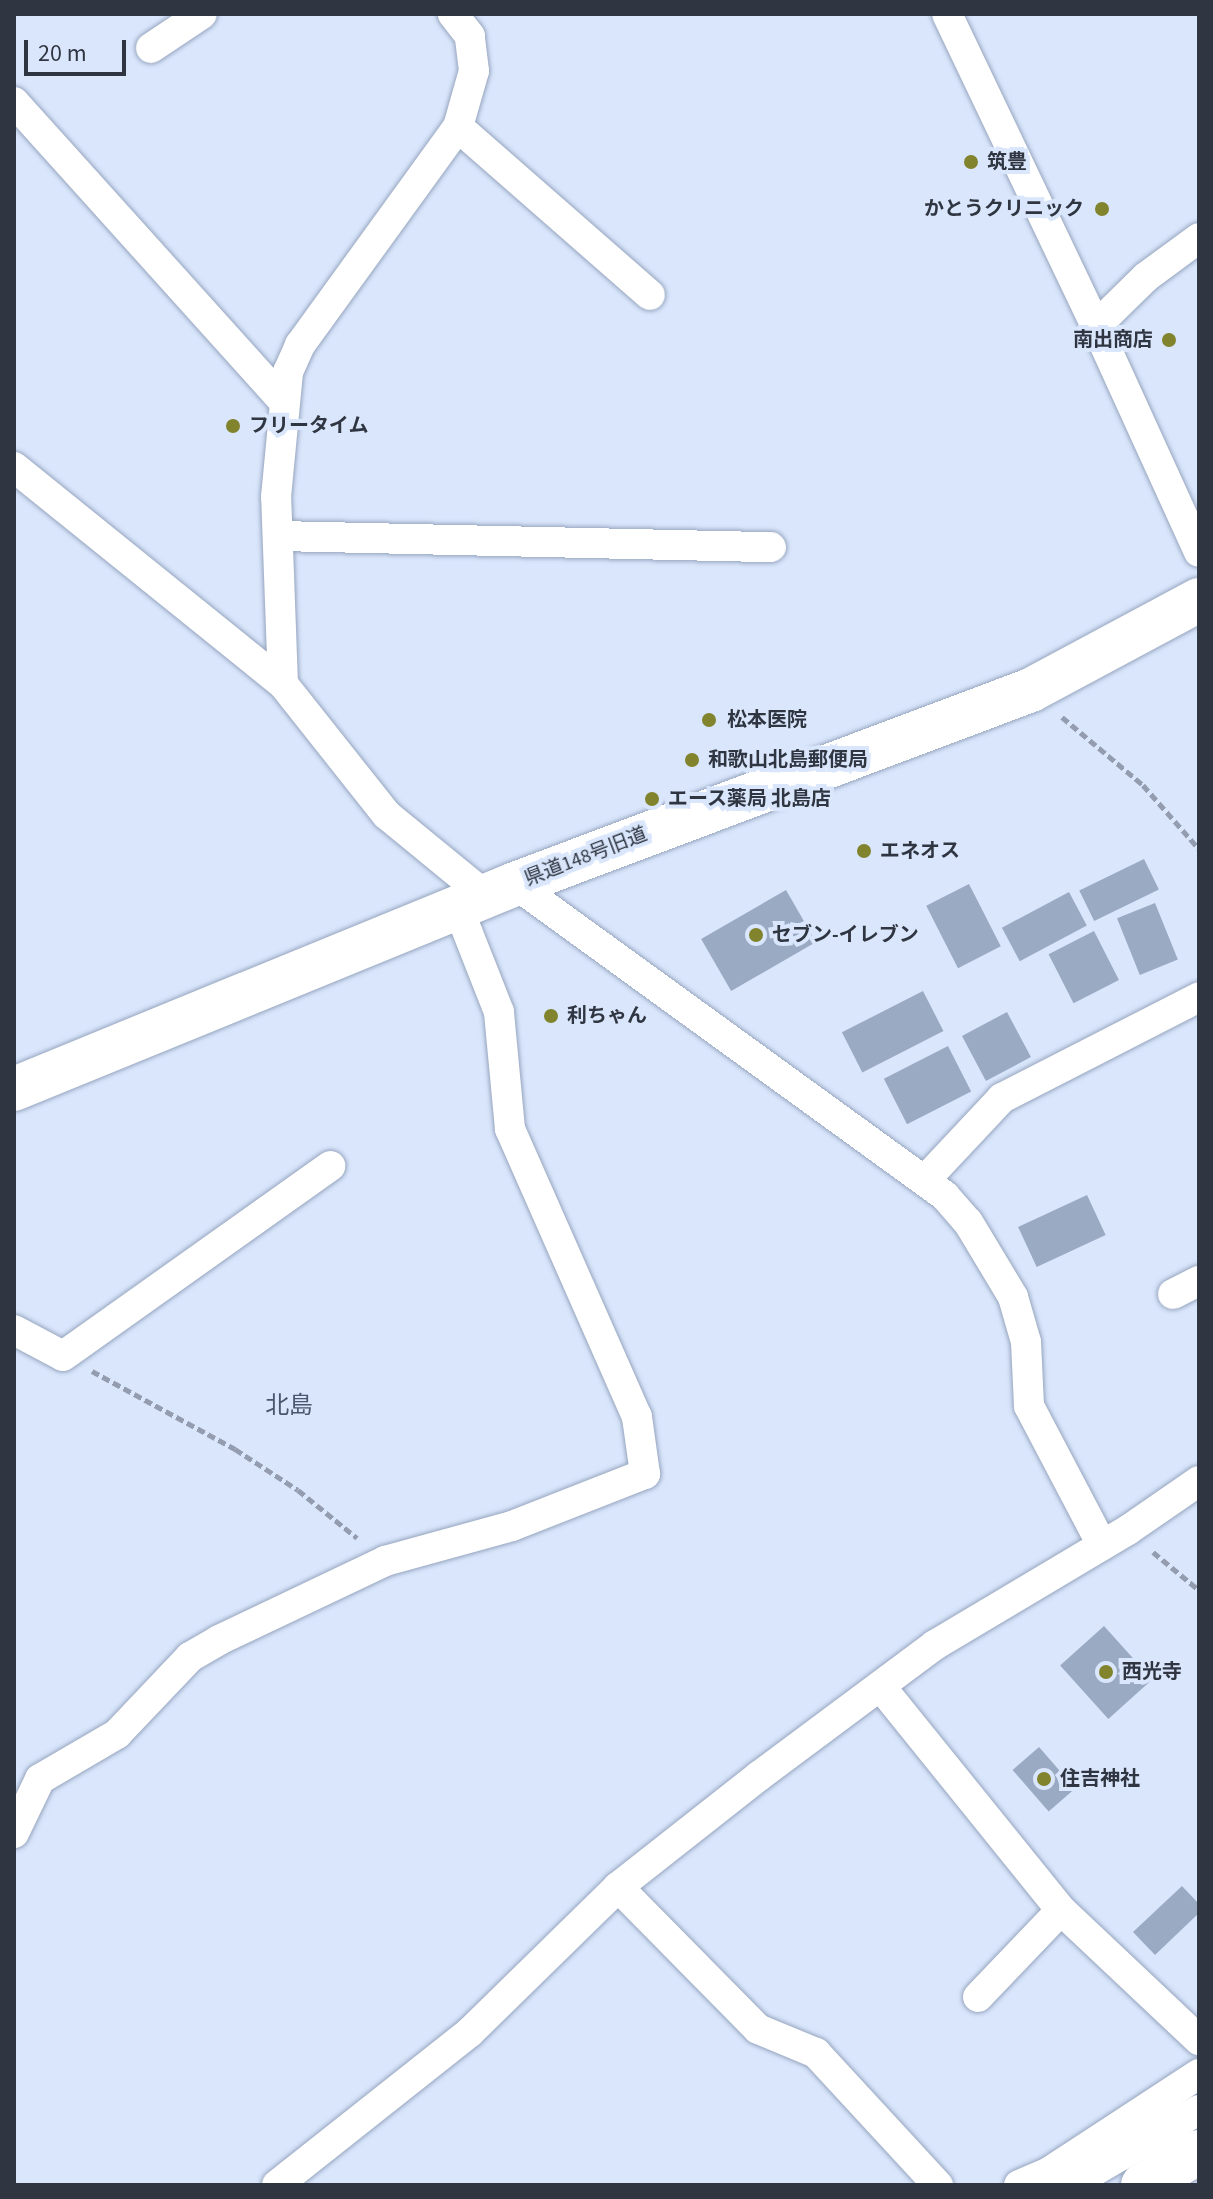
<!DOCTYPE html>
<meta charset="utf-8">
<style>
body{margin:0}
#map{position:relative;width:1213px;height:2199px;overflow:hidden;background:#d9e6fc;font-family:"Source Sans 3","Noto Sans JP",sans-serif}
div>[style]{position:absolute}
.building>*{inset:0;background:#9baac3;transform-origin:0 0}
.path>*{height:5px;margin-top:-2.5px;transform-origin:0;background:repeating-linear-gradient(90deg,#939daf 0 8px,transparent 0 12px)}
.roads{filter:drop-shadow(0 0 2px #96a5be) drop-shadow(0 0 2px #96a5be)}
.street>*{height:30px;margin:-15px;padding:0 15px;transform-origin:15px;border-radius:15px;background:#fff}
.secondary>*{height:44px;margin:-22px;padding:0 22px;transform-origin:22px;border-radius:22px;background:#fff}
.dots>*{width:22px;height:22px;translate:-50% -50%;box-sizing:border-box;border:4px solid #d9e6fc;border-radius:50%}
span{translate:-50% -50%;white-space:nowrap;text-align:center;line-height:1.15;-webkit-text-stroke:8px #d9e6fc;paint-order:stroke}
.poi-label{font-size:20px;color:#303641;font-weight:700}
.left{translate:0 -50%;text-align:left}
.right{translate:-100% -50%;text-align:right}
.street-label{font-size:20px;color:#303641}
.quarter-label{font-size:24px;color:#4a586e}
.frame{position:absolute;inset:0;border:16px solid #303641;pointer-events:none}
.scale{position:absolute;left:24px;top:40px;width:102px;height:36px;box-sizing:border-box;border:4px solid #303641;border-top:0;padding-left:10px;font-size:24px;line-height:28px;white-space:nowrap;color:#303641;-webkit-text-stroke:6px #d9e6fc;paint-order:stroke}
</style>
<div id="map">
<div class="building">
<i style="left:1144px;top:859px;width:34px;height:72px;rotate:64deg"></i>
<i style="left:969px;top:884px;width:70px;height:48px;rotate:63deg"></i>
<i style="left:786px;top:890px;width:60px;height:98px;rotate:60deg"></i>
<i style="left:1069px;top:892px;width:38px;height:76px;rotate:62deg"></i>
<i style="left:1155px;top:903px;width:61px;height:41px;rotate:68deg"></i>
<i style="left:1094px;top:931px;width:55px;height:51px;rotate:63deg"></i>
<i style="left:923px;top:991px;width:45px;height:91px;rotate:63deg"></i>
<i style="left:1007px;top:1012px;width:51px;height:51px;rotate:62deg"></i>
<i style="left:948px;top:1046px;width:51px;height:72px;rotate:63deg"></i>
<i style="left:1087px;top:1195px;width:44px;height:76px;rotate:65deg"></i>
<i style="left:1104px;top:1626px;width:72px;height:59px;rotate:48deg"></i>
<i style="left:1039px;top:1747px;width:55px;height:35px;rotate:49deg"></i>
<i style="clip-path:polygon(1182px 1886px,1199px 1904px,1199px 1913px,1155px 1955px,1133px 1932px)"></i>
</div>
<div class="path">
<i style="left:1062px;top:717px;width:106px;rotate:40deg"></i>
<i style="left:1143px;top:785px;width:85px;rotate:48.8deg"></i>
<i style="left:92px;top:1371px;width:163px;rotate:28.6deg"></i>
<i style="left:235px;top:1449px;width:75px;rotate:33.1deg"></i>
<i style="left:298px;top:1490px;width:76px;rotate:39.1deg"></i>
<i style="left:1153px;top:1552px;width:60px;rotate:39.6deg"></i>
</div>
<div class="roads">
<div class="street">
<i style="left:947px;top:14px;width:346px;rotate:64.5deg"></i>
<i style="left:151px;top:48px;width:61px;rotate:-33.7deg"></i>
<i style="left:14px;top:102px;width:402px;rotate:48deg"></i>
<i style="left:458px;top:127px;width:255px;rotate:41.2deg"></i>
<i style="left:1199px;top:238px;width:66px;rotate:143.7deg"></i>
<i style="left:1146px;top:277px;width:70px;rotate:135.6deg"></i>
<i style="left:1096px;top:326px;width:248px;rotate:65.5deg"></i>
<i style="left:14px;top:467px;width:346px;rotate:38.9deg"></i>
<i style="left:283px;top:684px;width:167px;rotate:51.6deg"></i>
<i style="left:387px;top:815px;width:128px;rotate:39.3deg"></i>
<i style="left:278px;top:536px;width:493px;rotate:1.3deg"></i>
<i style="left:283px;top:684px;width:187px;rotate:-92.1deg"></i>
<i style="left:276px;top:497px;width:126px;rotate:-84.5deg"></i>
<i style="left:288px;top:372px;width:30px;rotate:-66deg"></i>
<i style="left:300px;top:345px;width:269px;rotate:-54.1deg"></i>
<i style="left:458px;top:127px;width:58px;rotate:-74.1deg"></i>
<i style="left:474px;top:71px;width:35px;rotate:-97deg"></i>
<i style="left:470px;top:36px;width:28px;rotate:-128deg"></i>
<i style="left:515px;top:884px;width:531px;rotate:35.96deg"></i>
<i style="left:945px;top:1196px;width:35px;rotate:49deg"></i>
<i style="left:968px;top:1222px;width:87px;rotate:59deg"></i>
<i style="left:1013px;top:1297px;width:47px;rotate:73.9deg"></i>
<i style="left:1026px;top:1342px;width:64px;rotate:87.3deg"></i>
<i style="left:1029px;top:1406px;width:157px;rotate:62.3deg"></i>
<i style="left:926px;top:1179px;width:111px;rotate:-46.8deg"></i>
<i style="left:1002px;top:1098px;width:221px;rotate:-27.1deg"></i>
<i style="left:1173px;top:1294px;width:29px;rotate:-27deg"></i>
<i style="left:14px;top:1330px;width:55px;rotate:28deg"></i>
<i style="left:63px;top:1356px;width:328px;rotate:-35.4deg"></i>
<i style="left:881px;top:1687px;width:287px;rotate:51.1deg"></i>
<i style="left:1061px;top:1910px;width:190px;rotate:43.3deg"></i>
<i style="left:14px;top:1833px;width:60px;rotate:-64.3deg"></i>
<i style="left:40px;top:1779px;width:89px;rotate:-30.3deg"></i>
<i style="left:117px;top:1734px;width:106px;rotate:-46.5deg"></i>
<i style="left:190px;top:1657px;width:34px;rotate:-30deg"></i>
<i style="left:219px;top:1640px;width:184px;rotate:-25.4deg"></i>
<i style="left:385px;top:1561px;width:132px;rotate:-15.4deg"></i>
<i style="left:512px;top:1526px;width:143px;rotate:-21.4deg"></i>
<i style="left:645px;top:1474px;width:58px;rotate:-98deg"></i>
<i style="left:637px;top:1417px;width:315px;rotate:-113.8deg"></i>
<i style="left:510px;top:1129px;width:118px;rotate:-95.4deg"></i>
<i style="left:499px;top:1012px;width:112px;rotate:-111.5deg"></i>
<i style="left:618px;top:1887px;width:199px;rotate:45.4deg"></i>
<i style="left:758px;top:2029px;width:63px;rotate:22.5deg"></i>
<i style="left:816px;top:2053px;width:180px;rotate:47.3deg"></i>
<i style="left:978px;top:1997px;width:120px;rotate:-46.3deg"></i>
<i style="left:277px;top:2185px;width:246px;rotate:-38.4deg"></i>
<i style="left:470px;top:2032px;width:207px;rotate:-44.4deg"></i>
<i style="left:618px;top:1887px;width:179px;rotate:-38.2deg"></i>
<i style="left:759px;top:1776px;width:219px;rotate:-36.7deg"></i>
<i style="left:935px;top:1645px;width:225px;rotate:-30.8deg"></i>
<i style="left:1128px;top:1530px;width:86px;rotate:-34.6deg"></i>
<i style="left:1019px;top:2185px;width:33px;rotate:-23deg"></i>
<i style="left:1049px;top:2172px;width:179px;rotate:-33.2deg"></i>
<i style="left:1070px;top:2185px;width:149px;rotate:-30.2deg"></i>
</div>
<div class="secondary">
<i style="left:14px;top:1089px;width:541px;rotate:-22.25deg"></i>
<i style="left:515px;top:884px;width:551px;rotate:-20.6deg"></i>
<i style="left:1031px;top:690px;width:191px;rotate:-28.2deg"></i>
<i style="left:1143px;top:2185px;width:65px;rotate:-30.5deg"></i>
</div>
</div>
<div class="dots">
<i style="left:971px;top:162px;background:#81832d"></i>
<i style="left:1102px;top:209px;background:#81832d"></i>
<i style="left:1169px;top:340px;background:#81832d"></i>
<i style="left:233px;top:426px;background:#81832d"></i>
<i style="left:709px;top:720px;background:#81832d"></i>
<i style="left:692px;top:760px;background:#81832d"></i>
<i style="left:652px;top:799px;background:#81832d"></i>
<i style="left:864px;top:851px;background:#81832d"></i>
<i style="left:756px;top:935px;background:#81832d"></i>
<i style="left:551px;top:1016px;background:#81832d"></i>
<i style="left:1106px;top:1672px;background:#81832d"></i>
<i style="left:1044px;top:1779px;background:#81832d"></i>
</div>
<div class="poi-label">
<span class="left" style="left:987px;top:162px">筑豊</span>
<span class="right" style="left:1084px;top:209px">かとうクリニック</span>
<span class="right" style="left:1153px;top:340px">南出商店</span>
<span class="left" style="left:249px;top:426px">フリータイム</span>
<span class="left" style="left:727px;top:720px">松本医院</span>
<span class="left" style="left:708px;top:760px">和歌山北島郵便局</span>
<span class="left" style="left:668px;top:799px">エース薬局 北島店</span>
<span class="left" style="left:880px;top:851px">エネオス</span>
<span class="left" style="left:772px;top:935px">セブン-イレブン</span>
<span class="left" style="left:567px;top:1016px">利ちゃん</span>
<span class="left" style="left:1122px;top:1672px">西光寺</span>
<span class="left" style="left:1060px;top:1779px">住吉神社</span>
</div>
<div class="street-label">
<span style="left:586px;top:857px;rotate:-21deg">県道148号旧道</span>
</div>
<div class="quarter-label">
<span style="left:289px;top:1406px">北島</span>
</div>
<div class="frame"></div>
<div class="scale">20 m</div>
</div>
